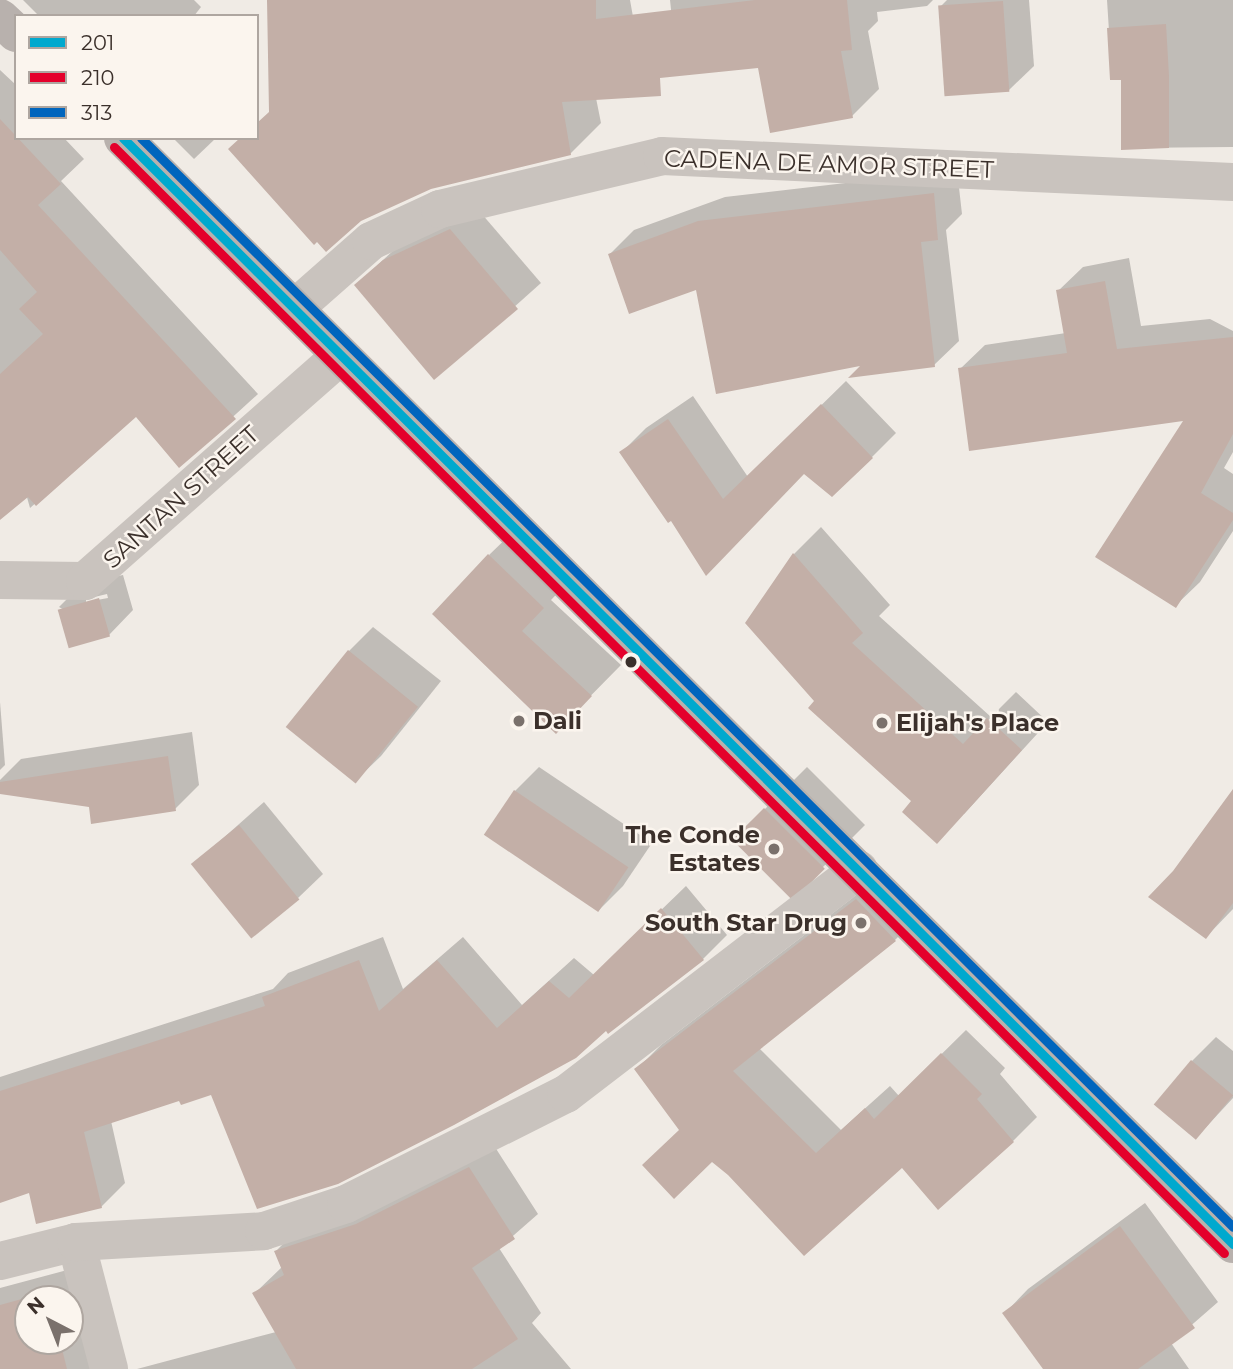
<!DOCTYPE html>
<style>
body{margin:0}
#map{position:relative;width:1233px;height:1369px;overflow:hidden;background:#f0ebe5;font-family:Montserrat,sans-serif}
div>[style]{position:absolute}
.shadow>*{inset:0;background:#0003}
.building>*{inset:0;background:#c3afa7;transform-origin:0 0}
.minor>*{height:38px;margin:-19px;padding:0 19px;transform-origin:19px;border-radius:19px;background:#c9c3be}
.major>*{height:38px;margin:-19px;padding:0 19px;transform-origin:19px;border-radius:19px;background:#b8b1ad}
.bus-1>*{height:9px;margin:-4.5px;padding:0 4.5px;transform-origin:4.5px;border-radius:4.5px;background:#00a9ce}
.bus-2>*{height:9px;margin:-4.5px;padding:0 4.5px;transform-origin:4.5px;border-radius:4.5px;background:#e4002b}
.bus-3>*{height:9px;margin:-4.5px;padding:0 4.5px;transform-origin:4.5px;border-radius:4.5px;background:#0065bd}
.dots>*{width:19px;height:19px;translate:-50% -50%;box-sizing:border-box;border:4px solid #fbf5ee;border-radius:50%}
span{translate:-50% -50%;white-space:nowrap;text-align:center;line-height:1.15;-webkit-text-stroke:5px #fbf5ee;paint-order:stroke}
.street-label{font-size:24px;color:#3b302b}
.poi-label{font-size:24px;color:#3b302b;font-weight:700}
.left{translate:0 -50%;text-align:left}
.right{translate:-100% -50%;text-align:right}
.legend{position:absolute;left:14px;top:14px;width:245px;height:126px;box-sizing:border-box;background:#fbf5ee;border:2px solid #aea6a0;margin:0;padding:9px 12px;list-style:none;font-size:21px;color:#3b302b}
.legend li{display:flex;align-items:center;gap:14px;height:35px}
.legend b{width:35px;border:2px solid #aea6a0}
.north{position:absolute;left:14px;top:1285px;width:70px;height:70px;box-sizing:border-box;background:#fbf5ee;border:2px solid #aea6a0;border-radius:50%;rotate:318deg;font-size:19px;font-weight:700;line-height:28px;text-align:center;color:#3b302b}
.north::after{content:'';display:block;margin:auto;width:24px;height:32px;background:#7a716c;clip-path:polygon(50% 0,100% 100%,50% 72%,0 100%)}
</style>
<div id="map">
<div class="shadow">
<i style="clip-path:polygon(23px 0,194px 0,201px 7px,194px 16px,39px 16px)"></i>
<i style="clip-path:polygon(313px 0,630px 0,642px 67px,596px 98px,601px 123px,570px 154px)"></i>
<i style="clip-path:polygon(670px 0,933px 0,927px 6px,877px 12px,878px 21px,868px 31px,879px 89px,852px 116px,759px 66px,678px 75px)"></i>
<i style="clip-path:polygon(947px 0,1029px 0,1034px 66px,1009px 90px,940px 7px)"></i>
<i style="clip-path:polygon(1107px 0,1233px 0,1233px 147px,1123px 148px,1123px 78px,1112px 78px)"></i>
<i style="clip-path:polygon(0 70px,16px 85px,16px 138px,64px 138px,84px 159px,61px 181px,258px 394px,179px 466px,136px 415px,30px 508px,11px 440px,0 377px)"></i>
<i style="clip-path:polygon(173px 138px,216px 138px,194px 159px)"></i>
<i style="clip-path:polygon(957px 170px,962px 214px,946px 230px,959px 341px,934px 365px,865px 363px,697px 287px,610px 254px,634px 230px,725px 197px)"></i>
<i style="clip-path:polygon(475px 206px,541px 283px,435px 378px,356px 285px,409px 236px)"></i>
<i style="clip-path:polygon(1129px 258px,1141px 326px,1210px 319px,1233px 331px,1233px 452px,1224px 468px,1233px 474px,1233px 531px,1200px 582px,1175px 606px,1187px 419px,960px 369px,985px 345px,1066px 333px,1058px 291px,1083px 267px)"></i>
<i style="clip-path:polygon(846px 381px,896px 433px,872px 457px,804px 472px,672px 518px,622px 452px,646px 428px,693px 396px,748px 477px)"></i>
<i style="clip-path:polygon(520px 525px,573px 577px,551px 600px,621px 665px,556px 731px,489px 555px)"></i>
<i style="clip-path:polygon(821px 527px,890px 605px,879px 616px,991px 717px,1016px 692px,1048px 722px,964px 814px,914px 801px,816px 701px,747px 623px,794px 554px)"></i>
<i style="clip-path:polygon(evenodd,123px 575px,133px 610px,109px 635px,59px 607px,83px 583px,123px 575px,107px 594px,108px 598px,86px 602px,86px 599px,107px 594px)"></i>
<i style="clip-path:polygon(373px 627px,441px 681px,381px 756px,356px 780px,349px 651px)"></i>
<i style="clip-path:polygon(0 702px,5px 765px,0 770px)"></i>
<i style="clip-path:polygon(192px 732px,199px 785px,175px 809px,90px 805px,0 792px,0 780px,21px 759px)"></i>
<i style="clip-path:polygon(539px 767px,652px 843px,623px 886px,599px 910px,515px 791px)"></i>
<i style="clip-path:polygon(807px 767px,865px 825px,823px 867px,788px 894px,735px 839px)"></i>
<i style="clip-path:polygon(1233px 797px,1233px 909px,1206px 937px,1175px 872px)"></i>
<i style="clip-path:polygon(264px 802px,323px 874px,298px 898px,193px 865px)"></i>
<i style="clip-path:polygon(881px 876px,919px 916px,895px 940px,759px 1048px,841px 1130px,890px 1086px,899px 1096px,966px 1030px,1005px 1068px,1000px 1074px,1037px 1117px,1013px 1141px,902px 1166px,729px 1174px,681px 1129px,637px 1069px,661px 1045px)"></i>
<i style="clip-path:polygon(686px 886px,727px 935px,703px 959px,606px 1028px,181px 1099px,111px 1121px,125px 1183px,101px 1207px,31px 1191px,0 1201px,0 1077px,273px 989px,288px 973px,383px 937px,403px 989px,463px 937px,522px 1005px,574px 958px,594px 975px)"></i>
<i style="clip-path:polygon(1216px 1037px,1233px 1051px,1233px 1098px,1196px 1138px,1192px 1061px)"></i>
<i style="clip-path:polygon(493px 1144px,538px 1214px,499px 1248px,541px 1313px,532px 1323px,571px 1369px,137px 1369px,276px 1332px,254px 1294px,282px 1267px,276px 1251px,300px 1227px)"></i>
<i style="clip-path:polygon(1145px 1203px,1218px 1302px,1171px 1343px,1189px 1369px,1045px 1369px,1004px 1314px,1028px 1289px)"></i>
<i style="clip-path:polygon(evenodd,71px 1269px,97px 1369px,0 1369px,0 1288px,71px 1269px,28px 1299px,70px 1299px,70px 1341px,28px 1341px,28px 1299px)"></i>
</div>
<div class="building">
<i style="clip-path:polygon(267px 0,596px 0,596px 19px,755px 0,847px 0,852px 50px,841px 51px,853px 118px,770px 133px,758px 68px,660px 78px,661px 96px,562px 102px,571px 155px,431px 189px,361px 221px,326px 252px,317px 242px,314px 245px,228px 149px,240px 138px,257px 138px,257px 123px,269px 112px)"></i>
<i style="left:1003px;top:1px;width:91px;height:65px;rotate:86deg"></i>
<i style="clip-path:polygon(1166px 24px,1169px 76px,1169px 148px,1121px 150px,1121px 80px,1110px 80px,1107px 28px)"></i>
<i style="clip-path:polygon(0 119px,61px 184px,38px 205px,236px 419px,179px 468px,136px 417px,36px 506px,28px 497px,0 520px,0 374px,43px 334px,19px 309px,37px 292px,0 250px)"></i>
<i style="clip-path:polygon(934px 193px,938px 240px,921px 242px,935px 367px,848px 378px,860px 366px,716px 394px,696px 290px,629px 314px,608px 254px,698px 221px)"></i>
<i style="clip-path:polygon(450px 229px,518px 309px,434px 380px,354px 285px,383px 260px)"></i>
<i style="clip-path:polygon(1105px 281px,1117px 349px,1233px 337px,1233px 434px,1201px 493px,1233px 513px,1233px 520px,1176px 608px,1095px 557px,1183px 421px,969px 451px,958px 368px,1067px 353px,1056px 290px)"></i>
<i style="clip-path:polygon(821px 404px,873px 458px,832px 497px,804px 474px,706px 576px,671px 521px,668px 523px,619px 452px,668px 419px,723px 499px)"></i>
<i style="clip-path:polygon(793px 553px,863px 633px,852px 643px,963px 744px,987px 718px,1022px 750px,937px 844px,902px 812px,911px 801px,808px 708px,814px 701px,745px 623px)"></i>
<i style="clip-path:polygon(488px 554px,544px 608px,522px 631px,592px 696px,556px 734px,432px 614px)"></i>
<i style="left:99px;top:598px;width:40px;height:43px;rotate:74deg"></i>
<i style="left:348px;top:650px;width:90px;height:99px;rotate:39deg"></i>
<i style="clip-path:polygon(168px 756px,176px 811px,91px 824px,89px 807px,0 794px,0 782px)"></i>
<i style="clip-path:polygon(1233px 789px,1233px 903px,1206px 939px,1148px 897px,1173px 871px)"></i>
<i style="left:514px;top:790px;width:138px;height:54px;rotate:34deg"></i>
<i style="left:764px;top:808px;width:86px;height:45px;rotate:45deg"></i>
<i style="left:239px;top:825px;width:96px;height:62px;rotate:51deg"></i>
<i style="clip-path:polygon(856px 899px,896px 941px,733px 1071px,816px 1153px,865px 1108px,874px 1119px,941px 1053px,982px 1094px,977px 1099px,1014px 1142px,938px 1210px,902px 1168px,804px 1256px,728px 1175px,712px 1162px,674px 1199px,642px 1165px,679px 1130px,634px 1069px)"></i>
<i style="clip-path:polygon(661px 908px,704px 960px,608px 1034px,606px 1031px,576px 1058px,454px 1125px,338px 1184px,257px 1209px,211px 1095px,181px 1105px,179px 1101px,84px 1132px,102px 1208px,36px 1224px,29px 1193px,0 1203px,0 1091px,265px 1006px,262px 997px,359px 960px,379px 1011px,437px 960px,497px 1028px,549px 981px,569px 998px)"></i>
<i style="left:1191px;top:1060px;width:55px;height:58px;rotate:40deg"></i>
<i style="clip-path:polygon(469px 1167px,515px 1239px,472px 1268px,518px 1339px,472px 1369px,296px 1369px,252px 1293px,284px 1275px,274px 1251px,356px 1224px)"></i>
<i style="clip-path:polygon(1120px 1226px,1195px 1328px,1138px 1369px,1043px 1369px,1002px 1313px)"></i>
<i style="clip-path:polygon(47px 1292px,49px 1299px,28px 1299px,28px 1341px,60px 1341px,67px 1369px,0 1369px,0 1305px)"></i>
</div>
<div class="minor">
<i style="left:295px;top:308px;width:101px;rotate:-41.4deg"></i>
<i style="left:371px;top:241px;width:76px;rotate:-24.9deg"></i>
<i style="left:440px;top:209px;width:228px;rotate:-13.4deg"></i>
<i style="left:662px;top:156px;width:572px;rotate:2.61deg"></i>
<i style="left:0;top:580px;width:85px;rotate:0.7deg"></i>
<i style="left:85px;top:581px;width:340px;rotate:-41.4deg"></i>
<i style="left:76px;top:1242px;width:131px;rotate:75.4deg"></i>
<i style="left:0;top:1261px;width:78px;rotate:-14deg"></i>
<i style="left:76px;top:1242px;width:188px;rotate:-3.3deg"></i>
<i style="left:264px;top:1231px;width:86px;rotate:-18.2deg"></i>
<i style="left:346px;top:1204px;width:246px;rotate:-26.6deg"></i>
<i style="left:566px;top:1094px;width:369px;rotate:-37.5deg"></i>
</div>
<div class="major">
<i style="left:0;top:18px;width:22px;rotate:43deg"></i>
<i style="left:123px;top:138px;width:1567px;rotate:44.9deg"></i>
</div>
<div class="bus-1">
<i style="left:123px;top:138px;width:1567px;rotate:44.9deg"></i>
</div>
<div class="bus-2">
<i style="left:114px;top:147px;width:1567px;rotate:44.9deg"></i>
</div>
<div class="bus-3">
<i style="left:141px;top:138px;width:1542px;rotate:44.92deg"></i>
</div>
<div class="dots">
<i style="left:631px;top:662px;background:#3b302b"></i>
<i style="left:519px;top:721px;background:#7a716c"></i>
<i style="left:882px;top:723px;background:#7a716c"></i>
<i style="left:774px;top:849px;background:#7a716c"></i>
<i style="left:861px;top:923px;background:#7a716c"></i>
</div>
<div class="street-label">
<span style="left:829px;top:164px;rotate:2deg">CADENA DE AMOR STREET</span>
<span style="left:181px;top:497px;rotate:-42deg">SANTAN STREET</span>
</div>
<div class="poi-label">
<span class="left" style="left:533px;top:721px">Dali</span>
<span class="left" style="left:896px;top:723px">Elijah's Place</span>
<span class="right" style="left:760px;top:849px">The Conde<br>Estates</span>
<span class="right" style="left:847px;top:923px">South Star Drug</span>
</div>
<ul class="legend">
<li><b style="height:9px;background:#00a9ce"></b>201</li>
<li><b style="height:9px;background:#e4002b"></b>210</li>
<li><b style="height:9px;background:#0065bd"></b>313</li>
</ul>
<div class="north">N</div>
</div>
